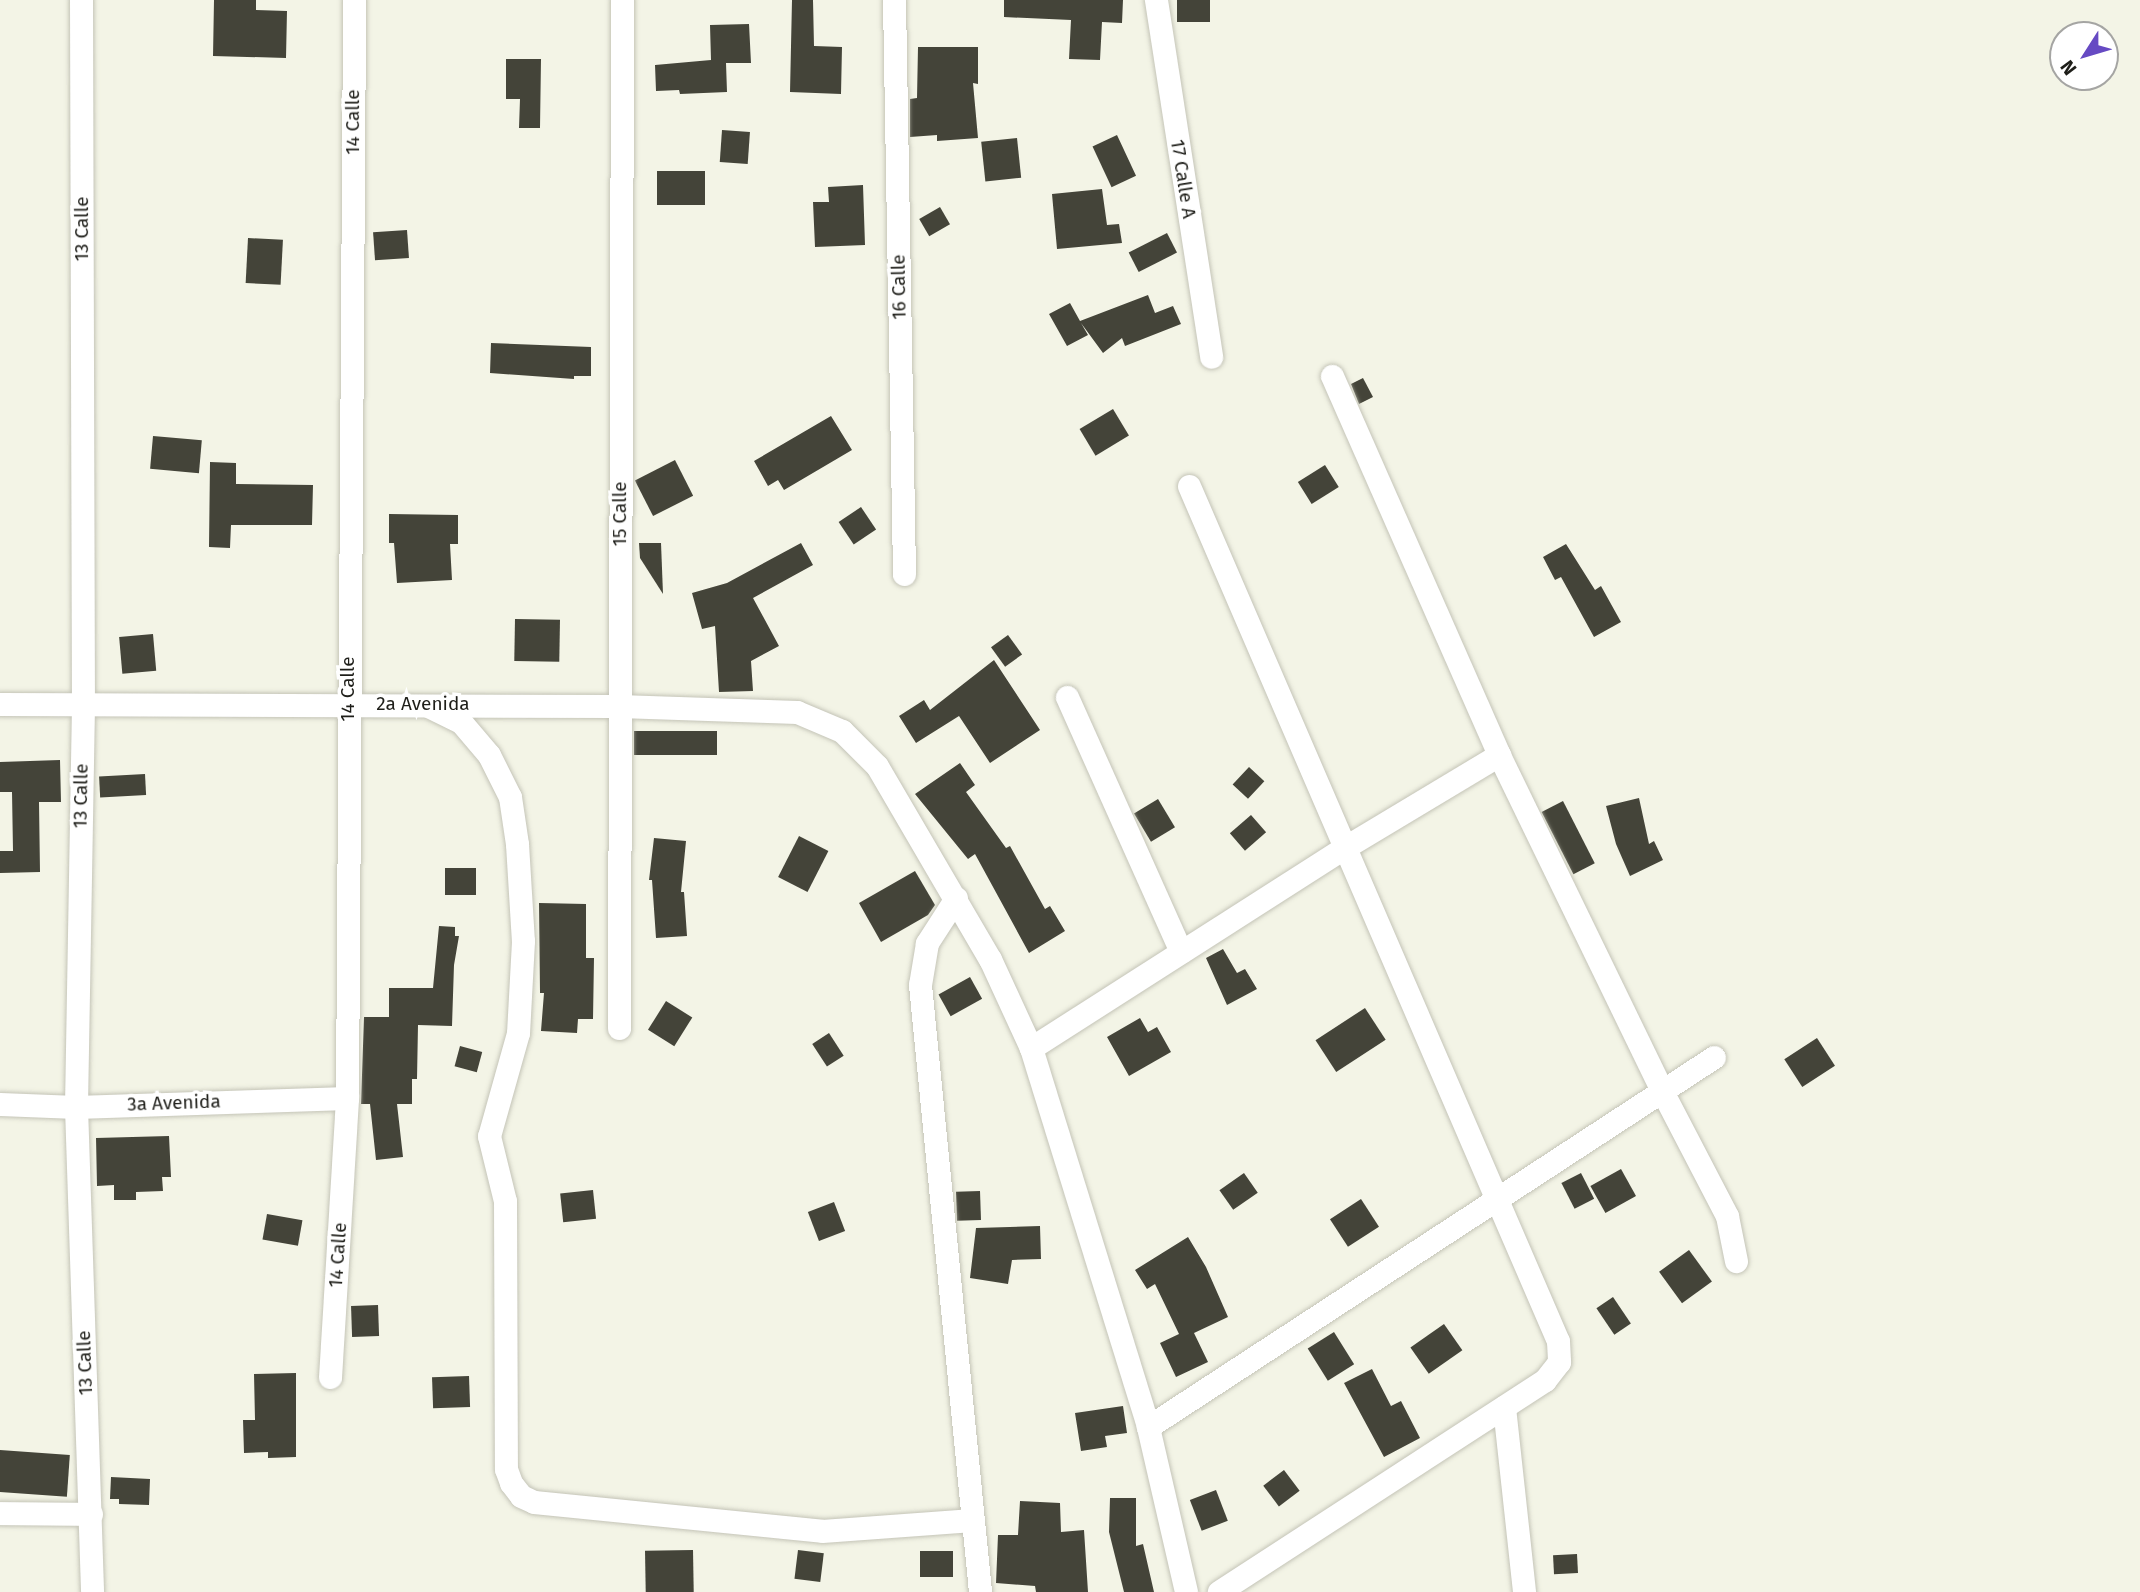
<!DOCTYPE html>
<style>
body{margin:0}
#map{position:relative;width:2140px;height:1592px;overflow:hidden;background:#f3f4e6;font-family:"Fira Sans",sans-serif}
div>[style]{position:absolute}
.building>*{inset:0;background:#444439;transform-origin:0 0}
.roads{filter:drop-shadow(0 0 2px #c4c4b7) drop-shadow(0 0 2px #c4c4b7)}
.minor>*{height:23px;margin:-11.5px;padding:0 11.5px;transform-origin:11.5px;border-radius:11.5px;background:#fff}
span{translate:-50% -50%;white-space:nowrap;text-align:center;line-height:1.15;-webkit-text-stroke:7px #fff;paint-order:stroke}
.street-label{font-size:19px;color:#1e1e19}
.north{position:absolute;left:2049px;top:21px;width:70px;height:70px;box-sizing:border-box;background:#fff;border:2px solid #a5a5a3;border-radius:50%;rotate:233deg;font-size:19px;font-weight:700;line-height:28px;text-align:center;color:#1e1e19}
.north::after{content:'';display:block;margin:auto;width:24px;height:32px;background:#664ac3;clip-path:polygon(50% 0,100% 100%,50% 72%,0 100%)}
</style>
<div id="map">
<div class="building">
<i style="clip-path:polygon(214px 0,256px 0,256px 10px,287px 11px,286px 58px,213px 56px)"></i>
<i style="clip-path:polygon(792px 0,813px 0,814px 46px,842px 47px,841px 94px,790px 92px)"></i>
<i style="clip-path:polygon(1004px 0,1123px 0,1122px 23px,1102px 22px,1100px 60px,1069px 59px,1071px 20px,1004px 17px)"></i>
<i style="left:1177px;top:0;width:33px;height:22px"></i>
<i style="clip-path:polygon(749px 24px,751px 63px,726px 63px,727px 92px,680px 94px,679px 90px,656px 91px,655px 65px,711px 60px,710px 25px)"></i>
<i style="clip-path:polygon(918px 47px,978px 47px,978px 84px,973px 83px,978px 138px,937px 141px,937px 135px,910px 137px,910px 99px,917px 98px)"></i>
<i style="clip-path:polygon(506px 59px,541px 59px,540px 128px,519px 128px,520px 99px,506px 99px)"></i>
<i style="left:722px;top:130px;width:28px;height:32px;rotate:4deg"></i>
<i style="left:1117px;top:135px;width:45px;height:27px;rotate:65deg"></i>
<i style="left:1017px;top:138px;width:40px;height:36px;rotate:84deg"></i>
<i style="left:657px;top:171px;width:48px;height:34px"></i>
<i style="clip-path:polygon(863px 185px,865px 245px,815px 247px,813px 202px,829px 202px,828px 187px)"></i>
<i style="clip-path:polygon(1102px 189px,1107px 225px,1119px 224px,1122px 243px,1057px 249px,1052px 194px)"></i>
<i style="left:940px;top:207px;width:20px;height:24px;rotate:60deg"></i>
<i style="left:407px;top:230px;width:28px;height:34px;rotate:86deg"></i>
<i style="left:1167px;top:233px;width:22px;height:43px;rotate:63deg"></i>
<i style="left:248px;top:238px;width:35px;height:45px;rotate:3deg"></i>
<i style="clip-path:polygon(1148px 295px,1155px 313px,1173px 306px,1181px 324px,1125px 346px,1122px 338px,1103px 353px,1081px 323px,1088px 335px,1067px 346px,1049px 314px,1070px 303px,1080px 321px)"></i>
<i style="clip-path:polygon(491px 343px,591px 347px,591px 376px,574px 376px,574px 379px,490px 373px)"></i>
<i style="clip-path:polygon(1363px 378px,1373px 397px,1359px 404px,1351px 384px)"></i>
<i style="left:1113px;top:409px;width:31px;height:39px;rotate:59deg"></i>
<i style="clip-path:polygon(831px 416px,852px 450px,784px 490px,778px 480px,768px 486px,754px 461px)"></i>
<i style="left:153px;top:436px;width:49px;height:33px;rotate:5deg"></i>
<i style="left:675px;top:460px;width:40px;height:45px;rotate:63deg"></i>
<i style="clip-path:polygon(210px 462px,236px 463px,236px 484px,313px 485px,312px 525px,231px 525px,230px 548px,209px 547px)"></i>
<i style="left:1325px;top:465px;width:26px;height:32px;rotate:58deg"></i>
<i style="left:861px;top:507px;width:27px;height:27px;rotate:56deg"></i>
<i style="clip-path:polygon(389px 514px,458px 515px,458px 544px,450px 544px,452px 580px,397px 583px,394px 543px,389px 543px)"></i>
<i style="clip-path:polygon(639px 543px,661px 543px,663px 594px,640px 558px)"></i>
<i style="clip-path:polygon(801px 543px,813px 565px,753px 598px,779px 646px,751px 661px,753px 691px,719px 692px,715px 626px,702px 629px,692px 593px,727px 583px)"></i>
<i style="clip-path:polygon(1566px 544px,1595px 590px,1601px 586px,1621px 622px,1594px 637px,1561px 577px,1555px 580px,1543px 557px)"></i>
<i style="left:515px;top:619px;width:45px;height:42px;rotate:1deg"></i>
<i style="left:153px;top:634px;width:37px;height:34px;rotate:85deg"></i>
<i style="left:1008px;top:635px;width:24px;height:21px;rotate:54deg"></i>
<i style="clip-path:polygon(994px 660px,1040px 730px,990px 763px,959px 716px,916px 743px,899px 716px,924px 700px,930px 710px)"></i>
<i style="left:634px;top:731px;width:83px;height:24px"></i>
<i style="clip-path:polygon(60px 760px,61px 802px,39px 802px,40px 872px,0 873px,0 851px,13px 851px,12px 792px,0 792px,0 762px)"></i>
<i style="clip-path:polygon(960px 763px,975px 785px,966px 792px,1006px 848px,1010px 846px,1045px 909px,1050px 906px,1065px 931px,1029px 953px,975px 854px,968px 859px,915px 794px)"></i>
<i style="left:1249px;top:767px;width:21px;height:24px;rotate:43deg"></i>
<i style="left:145px;top:774px;width:21px;height:46px;rotate:87deg"></i>
<i style="clip-path:polygon(1639px 798px,1649px 844px,1654px 841px,1663px 860px,1630px 876px,1616px 844px,1606px 806px)"></i>
<i style="left:1158px;top:799px;width:33px;height:28px;rotate:59deg"></i>
<i style="left:1563px;top:801px;width:70px;height:24px;rotate:63deg"></i>
<i style="left:1251px;top:815px;width:23px;height:28px;rotate:49deg"></i>
<i style="left:799px;top:836px;width:33px;height:46px;rotate:27deg"></i>
<i style="clip-path:polygon(654px 838px,686px 841px,681px 892px,684px 892px,687px 936px,656px 938px,652px 880px,649px 880px)"></i>
<i style="left:445px;top:868px;width:31px;height:27px"></i>
<i style="clip-path:polygon(915px 871px,935px 905px,928px 915px,881px 942px,859px 903px)"></i>
<i style="clip-path:polygon(539px 903px,586px 904px,586px 958px,594px 958px,593px 1019px,578px 1019px,577px 1033px,541px 1031px,544px 993px,540px 993px)"></i>
<i style="clip-path:polygon(439px 926px,455px 927px,455px 936px,459px 936px,454px 965px,452px 1026px,418px 1025px,417px 1079px,412px 1079px,412px 1104px,397px 1104px,403px 1157px,376px 1160px,370px 1104px,361px 1104px,364px 1017px,389px 1017px,389px 988px,433px 988px)"></i>
<i style="clip-path:polygon(1223px 949px,1237px 973px,1245px 969px,1257px 989px,1227px 1005px,1206px 958px)"></i>
<i style="left:970px;top:977px;width:25px;height:36px;rotate:61deg"></i>
<i style="left:666px;top:1001px;width:31px;height:34px;rotate:32deg"></i>
<i style="left:1365px;top:1008px;width:38px;height:59px;rotate:57deg"></i>
<i style="clip-path:polygon(1140px 1018px,1148px 1032px,1157px 1027px,1171px 1052px,1129px 1076px,1107px 1037px)"></i>
<i style="left:829px;top:1033px;width:27px;height:20px;rotate:57deg"></i>
<i style="left:1817px;top:1038px;width:33px;height:39px;rotate:57deg"></i>
<i style="left:460px;top:1046px;width:23px;height:21px;rotate:15deg"></i>
<i style="clip-path:polygon(169px 1136px,171px 1177px,162px 1177px,163px 1191px,136px 1192px,136px 1200px,114px 1200px,114px 1185px,97px 1186px,96px 1138px)"></i>
<i style="left:1621px;top:1169px;width:31px;height:35px;rotate:61deg"></i>
<i style="left:1244px;top:1173px;width:24px;height:30px;rotate:55deg"></i>
<i style="left:1581px;top:1173px;width:29px;height:22px;rotate:63deg"></i>
<i style="left:593px;top:1190px;width:29px;height:33px;rotate:84deg"></i>
<i style="left:980px;top:1191px;width:29px;height:24px;rotate:88deg"></i>
<i style="left:1361px;top:1199px;width:33px;height:37px;rotate:57deg"></i>
<i style="left:834px;top:1202px;width:31px;height:28px;rotate:69deg"></i>
<i style="left:267px;top:1214px;width:36px;height:26px;rotate:10deg"></i>
<i style="clip-path:polygon(1040px 1226px,1041px 1259px,1012px 1260px,1008px 1284px,970px 1278px,976px 1228px)"></i>
<i style="clip-path:polygon(1188px 1237px,1206px 1267px,1228px 1317px,1194px 1333px,1208px 1362px,1176px 1377px,1160px 1343px,1179px 1334px,1155px 1284px,1147px 1289px,1135px 1270px)"></i>
<i style="left:1689px;top:1250px;width:39px;height:37px;rotate:54deg"></i>
<i style="left:1613px;top:1297px;width:32px;height:20px;rotate:56deg"></i>
<i style="left:378px;top:1305px;width:31px;height:27px;rotate:88deg"></i>
<i style="left:1444px;top:1324px;width:32px;height:41px;rotate:55deg"></i>
<i style="left:1334px;top:1332px;width:38px;height:31px;rotate:58deg"></i>
<i style="clip-path:polygon(1372px 1369px,1391px 1406px,1401px 1401px,1420px 1438px,1384px 1457px,1344px 1383px)"></i>
<i style="clip-path:polygon(296px 1373px,296px 1457px,268px 1458px,268px 1452px,244px 1453px,243px 1420px,255px 1420px,254px 1374px)"></i>
<i style="left:469px;top:1376px;width:31px;height:37px;rotate:88deg"></i>
<i style="clip-path:polygon(1123px 1406px,1127px 1433px,1105px 1436px,1107px 1447px,1081px 1451px,1075px 1413px)"></i>
<i style="left:0;top:1450px;width:70px;height:42px;rotate:4deg"></i>
<i style="left:1284px;top:1470px;width:26px;height:26px;rotate:53deg"></i>
<i style="clip-path:polygon(111px 1477px,150px 1479px,149px 1505px,119px 1504px,119px 1499px,110px 1499px)"></i>
<i style="left:1216px;top:1490px;width:33px;height:28px;rotate:69deg"></i>
<i style="clip-path:polygon(1110px 1498px,1136px 1498px,1136px 1546px,1143px 1544px,1154px 1592px,1124px 1592px,1109px 1532px)"></i>
<i style="clip-path:polygon(1020px 1501px,1060px 1503px,1061px 1532px,1084px 1530px,1088px 1592px,1036px 1592px,1035px 1586px,996px 1583px,998px 1535px,1018px 1535px)"></i>
<i style="left:693px;top:1550px;width:42px;height:48px;rotate:89deg"></i>
<i style="left:798px;top:1550px;width:26px;height:29px;rotate:7deg"></i>
<i style="left:953px;top:1551px;width:26px;height:33px;rotate:90deg"></i>
<i style="left:1577px;top:1554px;width:19px;height:24px;rotate:87deg"></i>
</div>
<div class="roads">
<div class="minor">
<i style="left:81px;top:0;width:705px;rotate:89.84deg"></i>
<i style="left:83px;top:705px;width:402px;rotate:91deg"></i>
<i style="left:76px;top:1107px;width:485px;rotate:88.1deg"></i>
<i style="left:894px;top:0;width:574px;rotate:89deg"></i>
<i style="left:1156px;top:0;width:361px;rotate:81.2deg"></i>
<i style="left:1332px;top:376px;width:414px;rotate:66.2deg"></i>
<i style="left:1499px;top:755px;width:373px;rotate:64.1deg"></i>
<i style="left:1662px;top:1091px;width:141px;rotate:62.5deg"></i>
<i style="left:1727px;top:1216px;width:46px;rotate:78.7deg"></i>
<i style="left:1189px;top:486px;width:931px;rotate:66.66deg"></i>
<i style="left:1558px;top:1341px;width:21px;rotate:87deg"></i>
<i style="left:1559px;top:1362px;width:23px;rotate:128deg"></i>
<i style="left:1545px;top:1380px;width:389px;rotate:147deg"></i>
<i style="left:1067px;top:697px;width:279px;rotate:65.9deg"></i>
<i style="left:0;top:704px;width:619px;rotate:0.19deg"></i>
<i style="left:619px;top:706px;width:178px;rotate:1.9deg"></i>
<i style="left:797px;top:712px;width:49px;rotate:22.9deg"></i>
<i style="left:842px;top:731px;width:49px;rotate:45deg"></i>
<i style="left:877px;top:766px;width:224px;rotate:59.7deg"></i>
<i style="left:990px;top:959px;width:98px;rotate:65.3deg"></i>
<i style="left:1031px;top:1048px;width:397px;rotate:72.8deg"></i>
<i style="left:1148px;top:1427px;width:169px;rotate:77deg"></i>
<i style="left:430px;top:707px;width:34px;rotate:26deg"></i>
<i style="left:461px;top:722px;width:43px;rotate:49.7deg"></i>
<i style="left:489px;top:755px;width:47px;rotate:63.4deg"></i>
<i style="left:510px;top:797px;width:48px;rotate:81.5deg"></i>
<i style="left:517px;top:844px;width:97px;rotate:86.5deg"></i>
<i style="left:523px;top:941px;width:92px;rotate:93.1deg"></i>
<i style="left:518px;top:1033px;width:107px;rotate:105.7deg"></i>
<i style="left:489px;top:1136px;width:67px;rotate:76.2deg"></i>
<i style="left:505px;top:1201px;width:268px;rotate:89.8deg"></i>
<i style="left:506px;top:1469px;width:15px;rotate:70deg"></i>
<i style="left:511px;top:1483px;width:16px;rotate:52deg"></i>
<i style="left:521px;top:1496px;width:14px;rotate:25deg"></i>
<i style="left:534px;top:1502px;width:289px;rotate:5.7deg"></i>
<i style="left:822px;top:1531px;width:151px;rotate:-4.2deg"></i>
<i style="left:956px;top:898px;width:54px;rotate:122.8deg"></i>
<i style="left:927px;top:943px;width:43px;rotate:99.5deg"></i>
<i style="left:920px;top:985px;width:610px;rotate:84.35deg"></i>
<i style="left:619px;top:1028px;width:1028px;rotate:-89.83deg"></i>
<i style="left:1031px;top:1048px;width:371px;rotate:-32.6deg"></i>
<i style="left:1344px;top:848px;width:181px;rotate:-31deg"></i>
<i style="left:0;top:1104px;width:76px;rotate:2.3deg"></i>
<i style="left:76px;top:1107px;width:271px;rotate:-1.9deg"></i>
<i style="left:330px;top:1377px;width:280px;rotate:-86.5deg"></i>
<i style="left:347px;top:1098px;width:1098px;rotate:-89.63deg"></i>
<i style="left:1504px;top:1407px;width:186px;rotate:83.8deg"></i>
<i style="left:1148px;top:1427px;width:676px;rotate:-33.17deg"></i>
<i style="left:0;top:1513px;width:91px;rotate:0.6deg"></i>
</div>
</div>
<div class="street-label">
<span style="left:353px;top:122px;rotate:-90deg">14 Calle</span>
<span style="left:1183px;top:179px;rotate:81deg">17 Calle A</span>
<span style="left:82px;top:229px;rotate:-90deg">13 Calle</span>
<span style="left:899px;top:287px;rotate:-91deg">16 Calle</span>
<span style="left:620px;top:514px;rotate:-90deg">15 Calle</span>
<span style="left:348px;top:689px;rotate:-90deg">14 Calle</span>
<span style="left:423px;top:704px">2a Avenida</span>
<span style="left:81px;top:796px;rotate:-89deg">13 Calle</span>
<span style="left:174px;top:1103px;rotate:-2deg">3a Avenida</span>
<span style="left:338px;top:1255px;rotate:-86deg">14 Calle</span>
<span style="left:85px;top:1363px;rotate:-92deg">13 Calle</span>
</div>
<div class="north">N</div>
</div>
